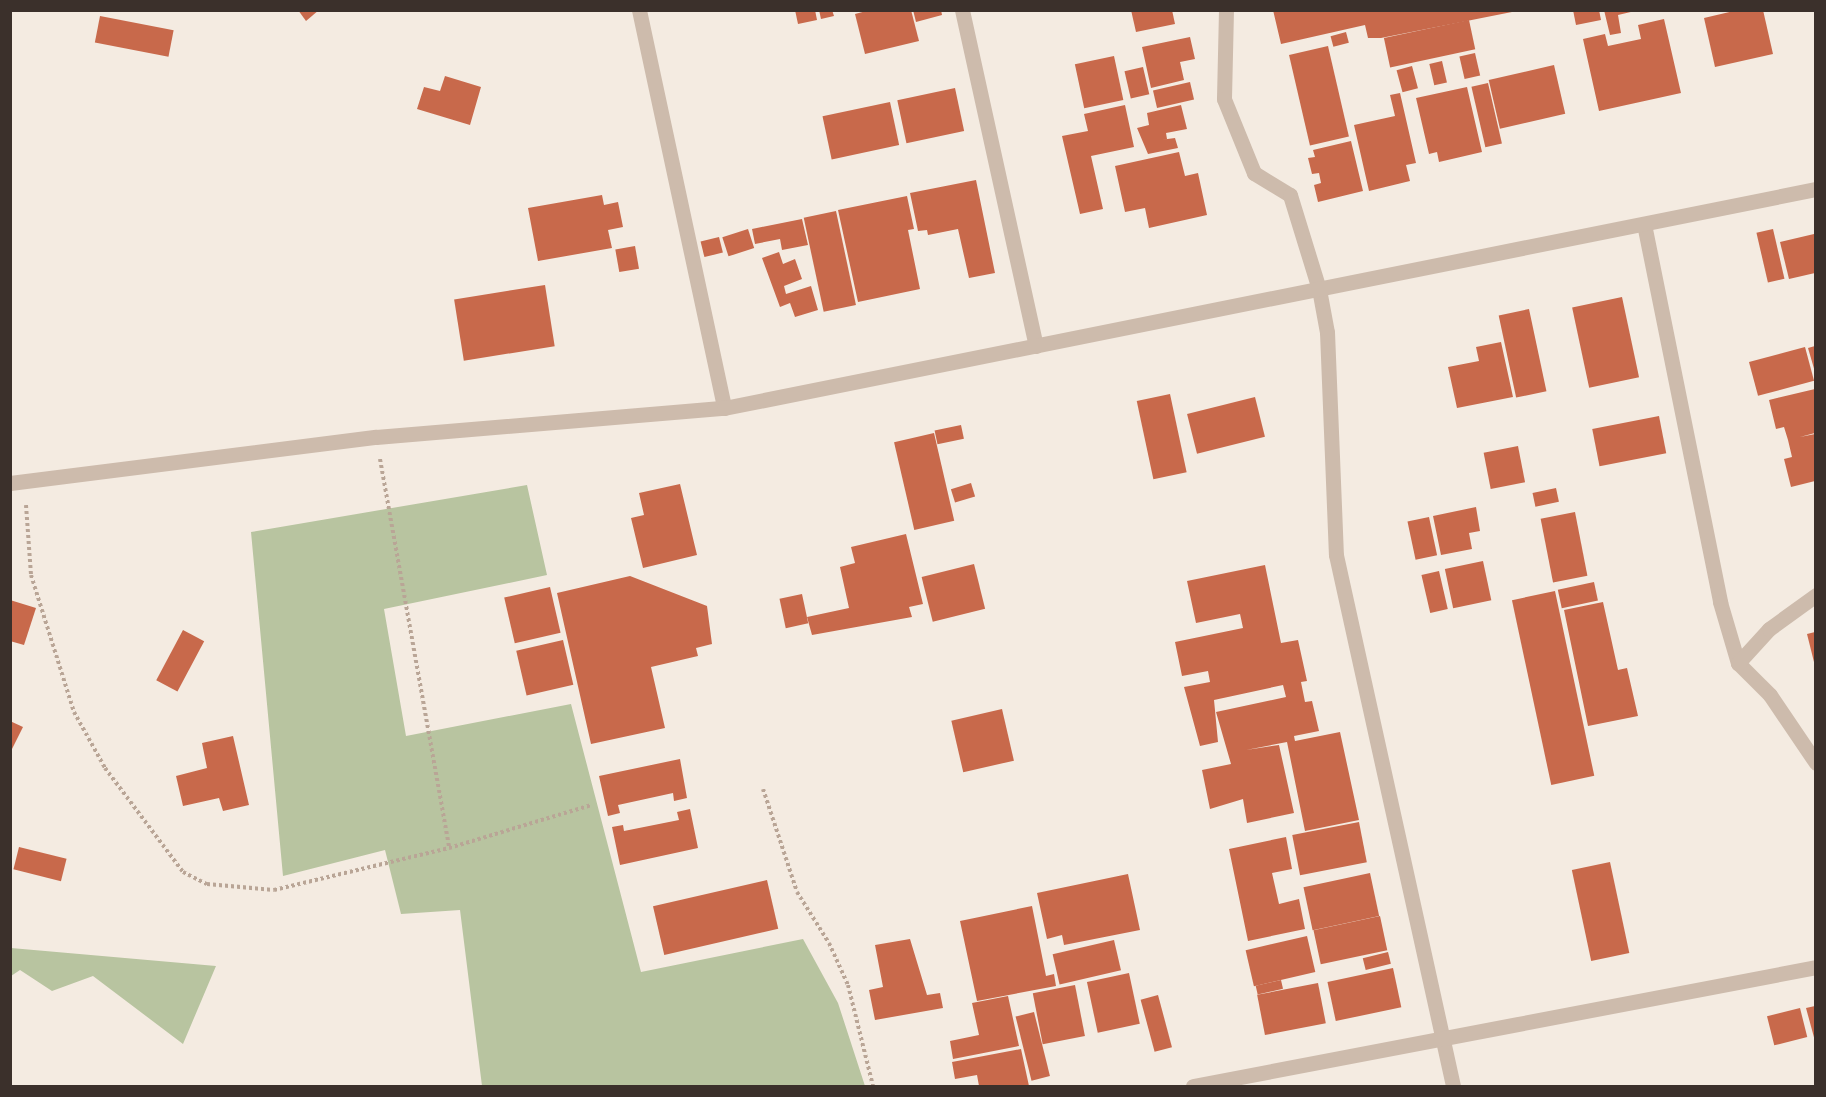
<!DOCTYPE html>
<style>
body{margin:0}
#map{position:relative;width:1826px;height:1097px;overflow:hidden;background:#f4ebe1;font-family:"PT Sans Narrow",sans-serif}
div>[style]{position:absolute}
.green>*{inset:0;background:#b8c4a0}
.building>*{inset:0;background:#c8694b;transform-origin:0 0}
.path>*{height:4px;margin-top:-2px;transform-origin:0;background:repeating-linear-gradient(90deg,#b9a596 0 3px,transparent 0 6px)}
.minor>*{height:15px;margin:-7.5px;padding:0 7.5px;transform-origin:7.5px;border-radius:7.5px;background:#cdbbac}
span{translate:-50% -50%;white-space:nowrap;text-align:center;line-height:1.15;-webkit-text-stroke:4.5px #fbf5ee;paint-order:stroke}
.frame{position:absolute;inset:0;border:12px solid #3b302b;pointer-events:none}
</style>
<div id="map">
<div class="green">
<i style="clip-path:polygon(527px 485px,547px 575px,384px 609px,406px 736px,571px 704px,641px 972px,803px 939px,838px 1003px,865px 1086px,482px 1086px,460px 910px,401px 914px,385px 850px,283px 876px,251px 532px)"></i>
<i style="clip-path:polygon(11px 948px,216px 966px,183px 1044px,93px 976px,52px 991px,20px 970px,11px 976px)"></i>
</div>
<div class="building">
<i style="clip-path:polygon(298px 10px,319px 10px,306px 21px)"></i>
<i style="clip-path:polygon(795px 10px,815px 10px,817px 20px,798px 24px)"></i>
<i style="clip-path:polygon(819px 10px,832px 10px,834px 16px,821px 19px)"></i>
<i style="clip-path:polygon(870px 10px,911px 10px,919px 41px,865px 54px,855px 14px)"></i>
<i style="clip-path:polygon(913px 10px,941px 10px,942px 15px,916px 22px)"></i>
<i style="clip-path:polygon(1131px 10px,1172px 10px,1175px 24px,1136px 32px)"></i>
<i style="clip-path:polygon(1273px 10px,1517px 10px,1517px 11px,1381px 38px,1368px 38px,1365px 25px,1281px 44px)"></i>
<i style="clip-path:polygon(1573px 10px,1599px 10px,1601px 20px,1576px 25px)"></i>
<i style="clip-path:polygon(1604px 10px,1635px 10px,1635px 11px,1618px 15px,1621px 33px,1610px 35px)"></i>
<i style="clip-path:polygon(1738px 10px,1763px 10px,1773px 54px,1715px 67px,1704px 18px)"></i>
<i style="left:100px;top:16px;width:75px;height:27px;rotate:11deg"></i>
<i style="clip-path:polygon(1664px 19px,1681px 93px,1599px 111px,1583px 39px,1605px 34px,1608px 46px,1641px 39px,1638px 25px)"></i>
<i style="left:1469px;top:20px;width:30px;height:87px;rotate:78deg"></i>
<i style="left:1346px;top:32px;width:11px;height:16px;rotate:75deg"></i>
<i style="clip-path:polygon(1190px 37px,1195px 59px,1180px 62px,1184px 80px,1151px 88px,1142px 47px)"></i>
<i style="left:1328px;top:46px;width:93px;height:40px;rotate:77deg"></i>
<i style="left:1475px;top:53px;width:23px;height:16px;rotate:77deg"></i>
<i style="left:1114px;top:56px;width:45px;height:40px;rotate:78deg"></i>
<i style="left:1442px;top:61px;width:22px;height:13px;rotate:77deg"></i>
<i style="left:1554px;top:65px;width:50px;height:67px;rotate:77deg"></i>
<i style="left:1412px;top:66px;width:23px;height:16px;rotate:75deg"></i>
<i style="left:1143px;top:67px;width:28px;height:19px;rotate:77deg"></i>
<i style="clip-path:polygon(445px 76px,481px 87px,470px 125px,417px 109px,424px 87px,440px 91px)"></i>
<i style="left:1190px;top:82px;width:18px;height:38px;rotate:77deg"></i>
<i style="left:1488px;top:83px;width:62px;height:17px;rotate:77deg"></i>
<i style="clip-path:polygon(1467px 87px,1482px 152px,1439px 162px,1437px 152px,1429px 154px,1416px 98px)"></i>
<i style="left:955px;top:88px;width:44px;height:59px;rotate:78deg"></i>
<i style="clip-path:polygon(1400px 93px,1416px 163px,1406px 165px,1410px 181px,1369px 191px,1354px 125px,1395px 116px,1390px 95px)"></i>
<i style="left:890px;top:102px;width:44px;height:69px;rotate:78deg"></i>
<i style="clip-path:polygon(1125px 105px,1134px 147px,1091px 156px,1103px 209px,1080px 214px,1062px 136px,1088px 131px,1084px 114px)"></i>
<i style="clip-path:polygon(1181px 105px,1187px 129px,1166px 133px,1167px 139px,1160px 140px,1175px 138px,1178px 148px,1148px 154px,1137px 128px,1149px 125px,1147px 113px)"></i>
<i style="clip-path:polygon(1351px 141px,1363px 191px,1318px 202px,1314px 185px,1321px 183px,1319px 173px,1312px 174px,1308px 158px,1315px 157px,1313px 150px)"></i>
<i style="clip-path:polygon(1179px 152px,1185px 176px,1198px 173px,1207px 215px,1149px 228px,1145px 208px,1125px 212px,1115px 166px)"></i>
<i style="clip-path:polygon(976px 180px,995px 273px,969px 278px,958px 229px,928px 235px,927px 230px,918px 231px,910px 193px)"></i>
<i style="clip-path:polygon(602px 195px,604px 205px,618px 202px,623px 227px,608px 230px,612px 248px,538px 261px,528px 208px)"></i>
<i style="clip-path:polygon(907px 196px,914px 229px,908px 230px,920px 289px,858px 302px,838px 210px)"></i>
<i style="left:836px;top:211px;width:96px;height:33px;rotate:78deg"></i>
<i style="clip-path:polygon(802px 219px,808px 245px,782px 250px,780px 239px,755px 244px,752px 229px)"></i>
<i style="left:748px;top:229px;width:20px;height:27px;rotate:72deg"></i>
<i style="left:1773px;top:229px;width:51px;height:17px;rotate:77deg"></i>
<i style="clip-path:polygon(1814px 234px,1815px 273px,1789px 279px,1780px 242px)"></i>
<i style="left:719px;top:237px;width:16px;height:19px;rotate:76deg"></i>
<i style="left:635px;top:246px;width:23px;height:20px;rotate:80deg"></i>
<i style="clip-path:polygon(779px 252px,783px 264px,795px 259px,802px 279px,784px 286px,786px 294px,811px 286px,818px 310px,795px 317px,790px 303px,780px 307px,762px 258px)"></i>
<i style="left:545px;top:285px;width:62px;height:92px;rotate:81deg"></i>
<i style="left:1622px;top:297px;width:82px;height:51px;rotate:78deg"></i>
<i style="left:1529px;top:309px;width:84px;height:31px;rotate:78deg"></i>
<i style="clip-path:polygon(1501px 342px,1513px 397px,1457px 408px,1448px 367px,1479px 361px,1476px 347px)"></i>
<i style="clip-path:polygon(1815px 346px,1815px 372px,1808px 348px)"></i>
<i style="left:1805px;top:347px;width:35px;height:58px;rotate:75deg"></i>
<i style="clip-path:polygon(1815px 389px,1815px 433px,1800px 437px,1815px 434px,1815px 481px,1791px 487px,1784px 459px,1792px 457px,1788px 440px,1784px 427px,1776px 429px,1769px 400px)"></i>
<i style="left:1170px;top:394px;width:80px;height:34px;rotate:78deg"></i>
<i style="left:1255px;top:397px;width:41px;height:70px;rotate:76deg"></i>
<i style="left:1659px;top:416px;width:38px;height:68px;rotate:79deg"></i>
<i style="left:961px;top:425px;width:14px;height:27px;rotate:78deg"></i>
<i style="left:934px;top:433px;width:90px;height:41px;rotate:77deg"></i>
<i style="left:1518px;top:446px;width:37px;height:35px;rotate:79deg"></i>
<i style="left:971px;top:483px;width:14px;height:21px;rotate:73deg"></i>
<i style="clip-path:polygon(680px 484px,697px 555px,643px 568px,631px 518px,644px 515px,639px 493px)"></i>
<i style="left:1556px;top:488px;width:14px;height:24px;rotate:78deg"></i>
<i style="clip-path:polygon(1476px 507px,1480px 531px,1469px 533px,1472px 549px,1441px 555px,1433px 516px)"></i>
<i style="left:1575px;top:512px;width:65px;height:35px;rotate:79deg"></i>
<i style="left:1429px;top:517px;width:39px;height:22px;rotate:78deg"></i>
<i style="clip-path:polygon(906px 534px,923px 604px,909px 607px,912px 617px,812px 635px,807px 617px,849px 608px,840px 567px,855px 563px,851px 547px)"></i>
<i style="left:1483px;top:561px;width:40px;height:39px;rotate:78deg"></i>
<i style="left:974px;top:564px;width:46px;height:54px;rotate:76deg"></i>
<i style="clip-path:polygon(1265px 565px,1281px 643px,1298px 640px,1307px 681px,1301px 682px,1305px 702px,1312px 701px,1319px 731px,1294px 736px,1295px 741px,1340px 732px,1359px 820px,1305px 831px,1287px 742px,1246px 750px,1279px 745px,1294px 813px,1247px 823px,1243px 799px,1210px 809px,1202px 770px,1231px 764px,1216px 712px,1286px 697px,1283px 685px,1214px 700px,1218px 742px,1200px 746px,1184px 687px,1210px 682px,1208px 671px,1182px 676px,1175px 642px,1243px 628px,1240px 614px,1196px 623px,1187px 581px)"></i>
<i style="left:1439px;top:571px;width:39px;height:18px;rotate:77deg"></i>
<i style="clip-path:polygon(630px 576px,707px 606px,712px 644px,696px 648px,698px 656px,651px 667px,665px 728px,591px 744px,557px 593px)"></i>
<i style="left:1594px;top:582px;width:19px;height:37px;rotate:78deg"></i>
<i style="left:550px;top:587px;width:47px;height:47px;rotate:77deg"></i>
<i style="left:1555px;top:591px;width:189px;height:44px;rotate:78deg"></i>
<i style="left:802px;top:594px;width:30px;height:23px;rotate:78deg"></i>
<i style="clip-path:polygon(10px 600px,36px 608px,24px 645px,10px 641px)"></i>
<i style="clip-path:polygon(1603px 602px,1618px 670px,1627px 668px,1638px 716px,1588px 726px,1564px 610px)"></i>
<i style="left:183px;top:630px;width:24px;height:57px;rotate:28deg"></i>
<i style="clip-path:polygon(1815px 632px,1815px 666px,1807px 634px)"></i>
<i style="left:563px;top:640px;width:46px;height:48px;rotate:77deg"></i>
<i style="left:1002px;top:709px;width:53px;height:52px;rotate:77deg"></i>
<i style="clip-path:polygon(10px 721px,23px 727px,10px 753px)"></i>
<i style="clip-path:polygon(233px 736px,249px 805px,223px 811px,219px 798px,183px 806px,176px 776px,207px 768px,202px 743px)"></i>
<i style="clip-path:polygon(680px 759px,687px 798px,674px 801px,673px 793px,618px 805px,620px 813px,608px 816px,599px 776px)"></i>
<i style="clip-path:polygon(690px 809px,698px 848px,620px 865px,612px 827px,623px 825px,624px 831px,679px 820px,677px 812px)"></i>
<i style="left:1359px;top:822px;width:41px;height:68px;rotate:79deg"></i>
<i style="clip-path:polygon(1286px 837px,1292px 869px,1272px 873px,1279px 904px,1299px 899px,1305px 929px,1248px 941px,1229px 849px)"></i>
<i style="left:19px;top:847px;width:49px;height:23px;rotate:14deg"></i>
<i style="left:1610px;top:862px;width:93px;height:39px;rotate:78deg"></i>
<i style="left:1370px;top:873px;width:44px;height:68px;rotate:78deg"></i>
<i style="clip-path:polygon(1128px 874px,1140px 930px,1064px 945px,1062px 935px,1047px 939px,1037px 893px)"></i>
<i style="left:767px;top:880px;width:50px;height:117px;rotate:77deg"></i>
<i style="clip-path:polygon(1032px 906px,1046px 976px,1054px 974px,1056px 986px,977px 1001px,960px 921px)"></i>
<i style="left:1380px;top:916px;width:35px;height:68px;rotate:78deg"></i>
<i style="left:1307px;top:936px;width:37px;height:63px;rotate:77deg"></i>
<i style="clip-path:polygon(910px 939px,927px 995px,940px 993px,943px 1008px,875px 1020px,869px 990px,883px 987px,875px 945px)"></i>
<i style="left:1114px;top:940px;width:31px;height:63px;rotate:77deg"></i>
<i style="left:1388px;top:952px;width:12px;height:26px;rotate:76deg"></i>
<i style="left:1393px;top:968px;width:40px;height:67px;rotate:78deg"></i>
<i style="left:1129px;top:973px;width:52px;height:43px;rotate:78deg"></i>
<i style="left:1281px;top:980px;width:9px;height:26px;rotate:77deg"></i>
<i style="left:1318px;top:983px;width:41px;height:62px;rotate:79deg"></i>
<i style="left:1075px;top:985px;width:52px;height:43px;rotate:79deg"></i>
<i style="left:1158px;top:995px;width:54px;height:18px;rotate:75deg"></i>
<i style="clip-path:polygon(1008px 996px,1019px 1046px,953px 1059px,950px 1041px,979px 1035px,972px 1003px)"></i>
<i style="clip-path:polygon(1815px 1006px,1815px 1041px,1806px 1008px)"></i>
<i style="left:1800px;top:1008px;width:30px;height:34px;rotate:76deg"></i>
<i style="left:1034px;top:1012px;width:66px;height:19px;rotate:76deg"></i>
<i style="clip-path:polygon(1021px 1049px,1029px 1086px,979px 1086px,977px 1075px,955px 1079px,952px 1062px)"></i>
</div>
<div class="path">
<i style="left:380px;top:459px;width:395px;rotate:79.9deg"></i>
<i style="left:26px;top:505px;width:70px;rotate:85.9deg"></i>
<i style="left:31px;top:575px;width:144px;rotate:72.6deg"></i>
<i style="left:74px;top:712px;width:64px;rotate:61deg"></i>
<i style="left:105px;top:768px;width:130px;rotate:53.1deg"></i>
<i style="left:183px;top:872px;width:27px;rotate:27deg"></i>
<i style="left:207px;top:884px;width:67px;rotate:5.1deg"></i>
<i style="left:274px;top:890px;width:180px;rotate:-13.5deg"></i>
<i style="left:449px;top:848px;width:148px;rotate:-16.8deg"></i>
<i style="left:763px;top:789px;width:108px;rotate:71.7deg"></i>
<i style="left:797px;top:892px;width:60px;rotate:57.9deg"></i>
<i style="left:829px;top:943px;width:46px;rotate:65.7deg"></i>
<i style="left:848px;top:985px;width:104px;rotate:76.1deg"></i>
</div>
<div class="minor">
<i style="left:639px;top:10px;width:407px;rotate:77.9deg"></i>
<i style="left:962px;top:10px;width:344px;rotate:77.6deg"></i>
<i style="left:1226px;top:10px;width:89px;rotate:91.3deg"></i>
<i style="left:1224px;top:99px;width:80px;rotate:67.9deg"></i>
<i style="left:1254px;top:173px;width:42px;rotate:31.4deg"></i>
<i style="left:1290px;top:195px;width:98px;rotate:72.9deg"></i>
<i style="left:1319px;top:289px;width:44px;rotate:79.5deg"></i>
<i style="left:1327px;top:332px;width:223px;rotate:87.7deg"></i>
<i style="left:1336px;top:555px;width:544px;rotate:77.57deg"></i>
<i style="left:1644px;top:224px;width:386px;rotate:78.6deg"></i>
<i style="left:1720px;top:602px;width:64px;rotate:73.6deg"></i>
<i style="left:1738px;top:663px;width:45px;rotate:45deg"></i>
<i style="left:1770px;top:695px;width:82px;rotate:55.9deg"></i>
<i style="left:10px;top:483px;width:369px;rotate:-7.2deg"></i>
<i style="left:376px;top:437px;width:349px;rotate:-4.8deg"></i>
<i style="left:724px;top:408px;width:1114px;rotate:-11.34deg"></i>
<i style="left:1738px;top:663px;width:46px;rotate:-47.6deg"></i>
<i style="left:1769px;top:629px;width:58px;rotate:-35.9deg"></i>
<i style="left:1193px;top:1086px;width:634px;rotate:-10.81deg"></i>
</div>
<div class="frame"></div>
</div>
